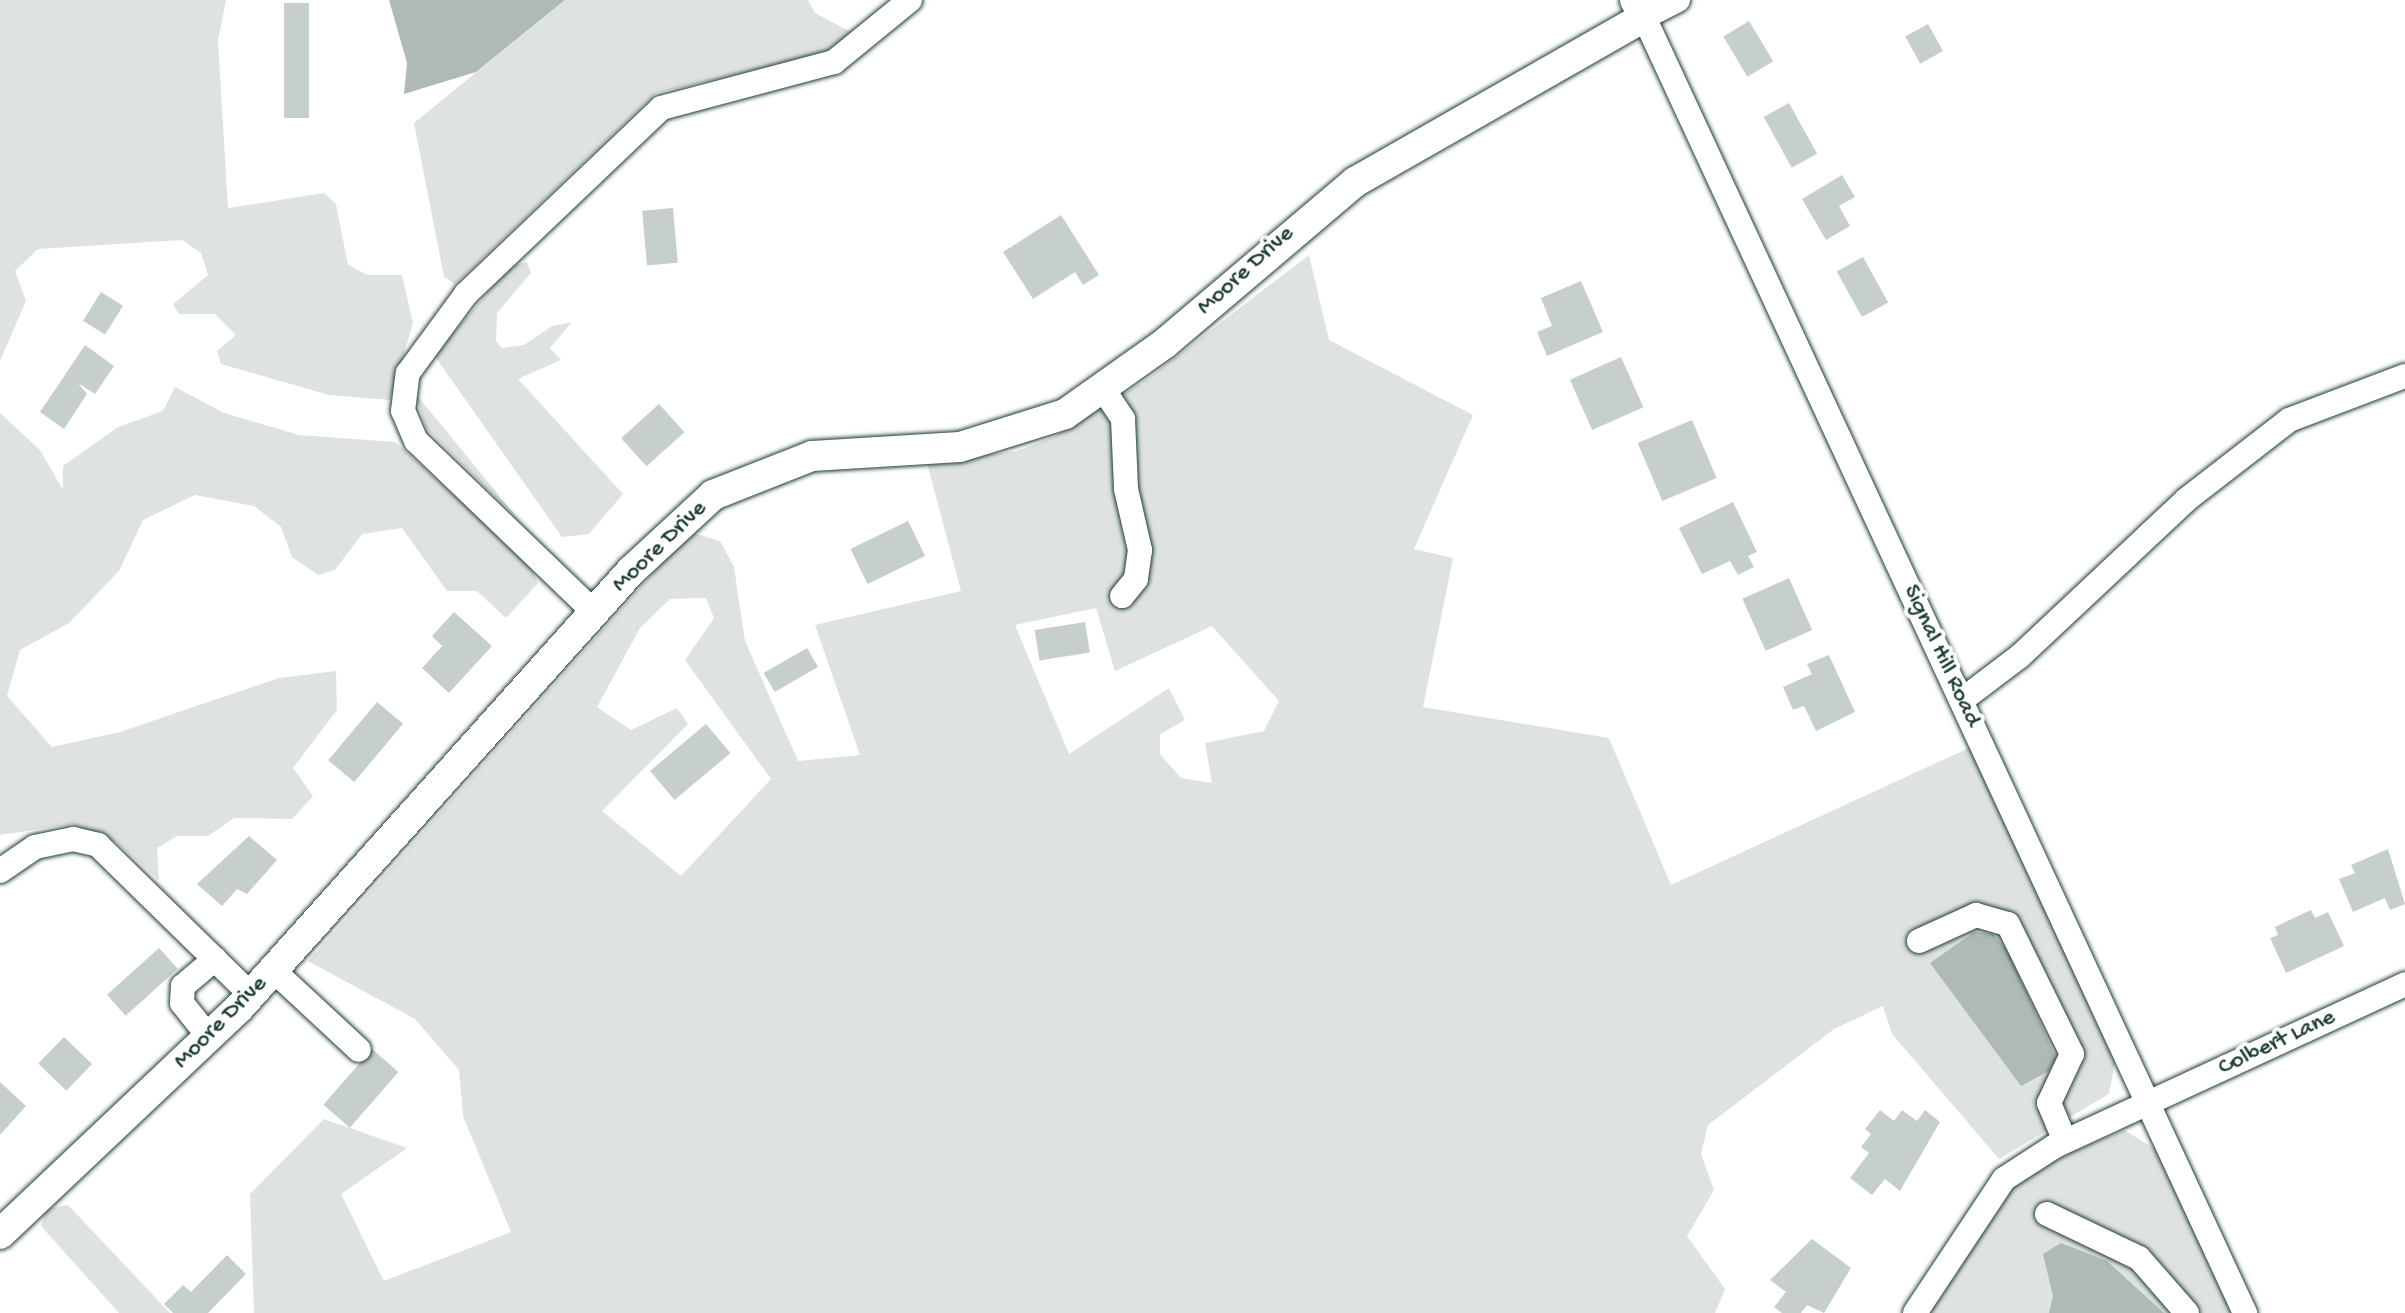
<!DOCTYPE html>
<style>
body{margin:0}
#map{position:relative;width:2405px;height:1313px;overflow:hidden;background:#fff;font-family:"Gochi Hand",sans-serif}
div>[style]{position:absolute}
.green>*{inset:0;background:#dee3e2}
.water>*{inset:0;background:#afbab7}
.building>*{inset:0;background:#c7cfcc;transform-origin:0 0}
.roads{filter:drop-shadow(0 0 2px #1f3d34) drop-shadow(0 0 2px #1f3d34)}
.minor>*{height:24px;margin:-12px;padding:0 12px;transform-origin:12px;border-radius:12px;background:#fff}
.major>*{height:30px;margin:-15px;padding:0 15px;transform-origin:15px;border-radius:15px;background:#fff}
span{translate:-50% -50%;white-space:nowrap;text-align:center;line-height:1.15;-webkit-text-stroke:8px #fff;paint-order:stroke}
.street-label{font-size:24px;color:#1f3d34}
</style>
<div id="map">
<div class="green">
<i style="clip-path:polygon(0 0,226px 0,218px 41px,228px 208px,324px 193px,336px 204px,348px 265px,368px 275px,402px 275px,413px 323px,390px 400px,329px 395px,221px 364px,217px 351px,236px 335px,215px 314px,179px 314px,173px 304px,208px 275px,201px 253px,182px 240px,38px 249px,15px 271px,26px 301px,0 361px)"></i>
<i style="clip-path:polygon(565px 0,808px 0,815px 13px,855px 34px,818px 55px,656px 93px,455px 284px,444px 277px,414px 123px)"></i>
<i style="clip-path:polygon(evenodd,1309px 255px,1329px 340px,1473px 415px,1414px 549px,1453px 558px,1423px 707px,1609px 738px,1671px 885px,1971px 747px,2104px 1034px,2115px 1062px,2109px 1094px,1999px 1159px,1892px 1034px,1883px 1006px,1834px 1029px,1708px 1125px,1701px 1154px,1714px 1190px,1687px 1236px,1725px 1289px,1715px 1313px,254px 1313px,250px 1194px,324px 1119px,407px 1148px,341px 1194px,384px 1281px,511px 1232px,463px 1116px,459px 1070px,415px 1019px,308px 961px,690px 532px,720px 541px,734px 567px,745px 641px,798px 761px,860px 755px,815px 625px,961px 591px,927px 463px,1017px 451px,1056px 436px,1146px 380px,1309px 255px,706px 598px,714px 618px,685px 660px,771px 779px,681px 876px,602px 811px,688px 724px,677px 708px,631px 730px,597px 707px,640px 628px,670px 599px,706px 598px,1309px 255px,1096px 608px,1115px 671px,1212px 626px,1279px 701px,1264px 731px,1205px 743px,1212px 783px,1181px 778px,1160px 754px,1160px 734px,1185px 720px,1169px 688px,1069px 754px,1015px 625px,1096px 608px)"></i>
<i style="clip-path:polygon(527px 262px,531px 273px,497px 313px,496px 341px,502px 348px,524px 345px,552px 326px,572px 322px,550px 348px,561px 360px,518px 379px,623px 494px,589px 534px,562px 537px,434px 355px,511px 266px)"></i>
<i style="clip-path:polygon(175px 387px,224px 413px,299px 435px,395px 442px,528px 562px,538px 583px,506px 618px,477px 591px,447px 591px,402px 528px,362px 534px,335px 570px,318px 575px,292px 557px,281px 527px,254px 506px,195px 495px,143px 520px,119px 571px,69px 623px,20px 650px,7px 696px,52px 747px,120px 732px,279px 678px,336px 671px,337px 710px,293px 768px,313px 796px,292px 819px,234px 818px,208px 836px,177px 836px,157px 848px,159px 880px,116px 842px,72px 824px,0 835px,0 413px,40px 450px,63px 490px,63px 466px,118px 427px,163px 411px)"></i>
<i style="clip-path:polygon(415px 393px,520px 521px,426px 428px)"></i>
<i style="clip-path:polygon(2124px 1130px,2157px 1150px,2232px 1313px,1928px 1313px,2010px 1188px,2050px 1161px)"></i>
<i style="clip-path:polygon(68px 1205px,170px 1313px,119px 1313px,41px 1226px,47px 1209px)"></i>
</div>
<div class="water">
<i style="clip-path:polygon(389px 0,565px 0,476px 72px,404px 94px,407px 63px)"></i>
<i style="clip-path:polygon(1974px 932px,1993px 934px,2007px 950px,2056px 1058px,2049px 1071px,2021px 1086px,1930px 963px)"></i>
<i style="clip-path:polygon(2061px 1243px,2107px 1261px,2164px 1313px,2049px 1313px,2053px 1296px,2043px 1254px)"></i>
</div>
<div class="building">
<i style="left:284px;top:3px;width:25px;height:115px"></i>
<i style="left:1749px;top:21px;width:47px;height:30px;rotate:59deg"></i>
<i style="left:1928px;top:24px;width:31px;height:26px;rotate:61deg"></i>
<i style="left:1789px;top:103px;width:58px;height:29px;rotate:61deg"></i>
<i style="clip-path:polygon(1842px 175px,1855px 197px,1839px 206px,1850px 226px,1826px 240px,1802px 199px)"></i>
<i style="left:673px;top:208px;width:55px;height:31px;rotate:85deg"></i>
<i style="clip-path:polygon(1061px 215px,1099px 275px,1083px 285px,1075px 272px,1033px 299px,1003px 252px)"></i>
<i style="left:1863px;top:257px;width:52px;height:30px;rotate:61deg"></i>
<i style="clip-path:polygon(1581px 281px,1603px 332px,1547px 356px,1537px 332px,1552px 326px,1541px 298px)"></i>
<i style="left:101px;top:292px;width:26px;height:34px;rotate:32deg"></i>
<i style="clip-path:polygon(85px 345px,114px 366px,95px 394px,78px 383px,87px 394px,64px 429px,40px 412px)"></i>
<i style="left:1621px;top:357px;width:55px;height:56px;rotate:66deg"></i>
<i style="left:659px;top:404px;width:38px;height:51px;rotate:48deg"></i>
<i style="left:1692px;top:420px;width:63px;height:59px;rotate:67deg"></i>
<i style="clip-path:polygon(1733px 502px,1757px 552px,1748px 556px,1754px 567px,1738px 575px,1730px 561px,1702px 574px,1679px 528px)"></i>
<i style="left:908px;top:521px;width:39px;height:64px;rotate:64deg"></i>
<i style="left:1789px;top:578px;width:57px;height:51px;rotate:66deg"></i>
<i style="clip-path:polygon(454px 612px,492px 646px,449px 693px,422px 668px,442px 646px,432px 636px)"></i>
<i style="left:1085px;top:622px;width:31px;height:51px;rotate:81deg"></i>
<i style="left:807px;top:648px;width:22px;height:50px;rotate:60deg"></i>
<i style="clip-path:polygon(1829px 655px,1855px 712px,1816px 731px,1804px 706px,1793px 710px,1783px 687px,1812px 674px,1807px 664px)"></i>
<i style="left:377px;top:702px;width:34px;height:76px;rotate:40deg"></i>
<i style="left:706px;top:724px;width:38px;height:73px;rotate:50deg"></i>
<i style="clip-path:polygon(249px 836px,277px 860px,247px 894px,237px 889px,222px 906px,197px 884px)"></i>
<i style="clip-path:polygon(2388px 849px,2405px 904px,2390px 910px,2385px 898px,2353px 912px,2339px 879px,2355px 873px,2351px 865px)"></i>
<i style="clip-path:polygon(2311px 910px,2315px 918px,2328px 912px,2344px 946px,2286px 973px,2270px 938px,2278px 935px,2275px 927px)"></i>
<i style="left:159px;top:948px;width:28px;height:70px;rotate:48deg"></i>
<i style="left:64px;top:1037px;width:39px;height:37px;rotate:44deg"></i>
<i style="left:372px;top:1049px;width:35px;height:74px;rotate:41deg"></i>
<i style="clip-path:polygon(0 1082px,26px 1106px,0 1135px)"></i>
<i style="clip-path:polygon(1880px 1110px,1894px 1121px,1902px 1110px,1917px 1121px,1925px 1110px,1940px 1122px,1900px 1191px,1885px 1179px,1872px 1195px,1850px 1178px,1869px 1153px,1861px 1147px,1871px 1134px,1865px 1129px)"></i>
<i style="clip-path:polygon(1812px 1239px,1851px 1268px,1824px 1313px,1807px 1305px,1801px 1313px,1782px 1313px,1774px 1307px,1786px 1292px,1770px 1280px)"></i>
<i style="clip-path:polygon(227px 1255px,246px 1274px,208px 1313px,173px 1313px,164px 1304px,183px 1285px,191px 1292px)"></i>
</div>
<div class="roads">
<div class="minor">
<i style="left:1678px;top:0;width:38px;rotate:153deg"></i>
<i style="left:1644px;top:17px;width:1429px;rotate:65.12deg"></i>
<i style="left:1103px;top:389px;width:36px;rotate:56deg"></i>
<i style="left:1123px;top:419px;width:70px;rotate:87.5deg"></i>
<i style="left:1126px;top:489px;width:63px;rotate:77.1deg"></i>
<i style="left:1140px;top:550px;width:29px;rotate:98deg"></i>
<i style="left:1136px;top:579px;width:22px;rotate:129deg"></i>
<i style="left:594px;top:612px;width:247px;rotate:-136.1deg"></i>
<i style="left:416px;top:441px;width:33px;rotate:-113deg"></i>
<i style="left:403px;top:411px;width:38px;rotate:-83deg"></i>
<i style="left:408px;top:373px;width:98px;rotate:-53.7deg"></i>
<i style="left:466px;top:294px;width:269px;rotate:-43.6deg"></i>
<i style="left:661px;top:108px;width:179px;rotate:-14.9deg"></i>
<i style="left:834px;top:62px;width:98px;rotate:-39.2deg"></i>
<i style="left:1962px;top:700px;width:73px;rotate:-37.2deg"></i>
<i style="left:2020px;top:656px;width:228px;rotate:-43.2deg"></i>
<i style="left:2186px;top:500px;width:130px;rotate:-37.8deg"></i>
<i style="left:2289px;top:420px;width:124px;rotate:-20.8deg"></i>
<i style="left:0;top:871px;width:42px;rotate:-34.4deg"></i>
<i style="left:35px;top:847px;width:39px;rotate:-12deg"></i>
<i style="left:73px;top:839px;width:26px;rotate:13deg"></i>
<i style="left:98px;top:845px;width:214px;rotate:44.4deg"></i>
<i style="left:1919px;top:941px;width:63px;rotate:-24.5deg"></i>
<i style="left:1976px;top:915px;width:33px;rotate:16deg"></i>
<i style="left:2008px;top:924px;width:145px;rotate:63.8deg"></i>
<i style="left:2072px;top:1054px;width:54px;rotate:115.1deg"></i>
<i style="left:2049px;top:1103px;width:41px;rotate:67.2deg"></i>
<i style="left:273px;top:970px;width:117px;rotate:42.9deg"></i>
<i style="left:209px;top:1037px;width:43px;rotate:-128.5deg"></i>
<i style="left:182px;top:1003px;width:17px;rotate:-87deg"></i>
<i style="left:183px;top:986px;width:42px;rotate:-40.2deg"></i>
<i style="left:2047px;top:1214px;width:102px;rotate:25.6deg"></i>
<i style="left:2139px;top:1258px;width:73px;rotate:48.9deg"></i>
<i style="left:1915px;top:1313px;width:161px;rotate:-56.4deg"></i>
<i style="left:2004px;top:1179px;width:61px;rotate:-32.9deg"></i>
<i style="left:2055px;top:1146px;width:386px;rotate:-24.8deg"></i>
</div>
<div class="major">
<i style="left:0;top:1234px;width:329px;rotate:-43.4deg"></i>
<i style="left:239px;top:1008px;width:587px;rotate:-48.11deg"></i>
<i style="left:631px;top:571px;width:112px;rotate:-42.8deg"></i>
<i style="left:713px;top:495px;width:106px;rotate:-21.5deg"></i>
<i style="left:812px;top:456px;width:148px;rotate:-3.5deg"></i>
<i style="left:960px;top:447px;width:110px;rotate:-17.4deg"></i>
<i style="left:1065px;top:414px;width:121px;rotate:-35.3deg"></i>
<i style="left:1164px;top:344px;width:250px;rotate:-40.3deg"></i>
<i style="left:1355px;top:182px;width:333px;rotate:-29.7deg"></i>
<i style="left:1644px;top:17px;width:19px;rotate:-118deg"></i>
</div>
</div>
<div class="street-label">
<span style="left:1246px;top:271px;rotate:-42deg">Moore Drive</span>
<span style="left:660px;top:547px;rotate:-44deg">Moore Drive</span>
<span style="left:1941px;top:656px;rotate:65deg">Signal Hill Road</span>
<span style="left:221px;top:1023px;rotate:-45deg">Moore Drive</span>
<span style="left:2277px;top:1043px;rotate:-25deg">Colbert Lane</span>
</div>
</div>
